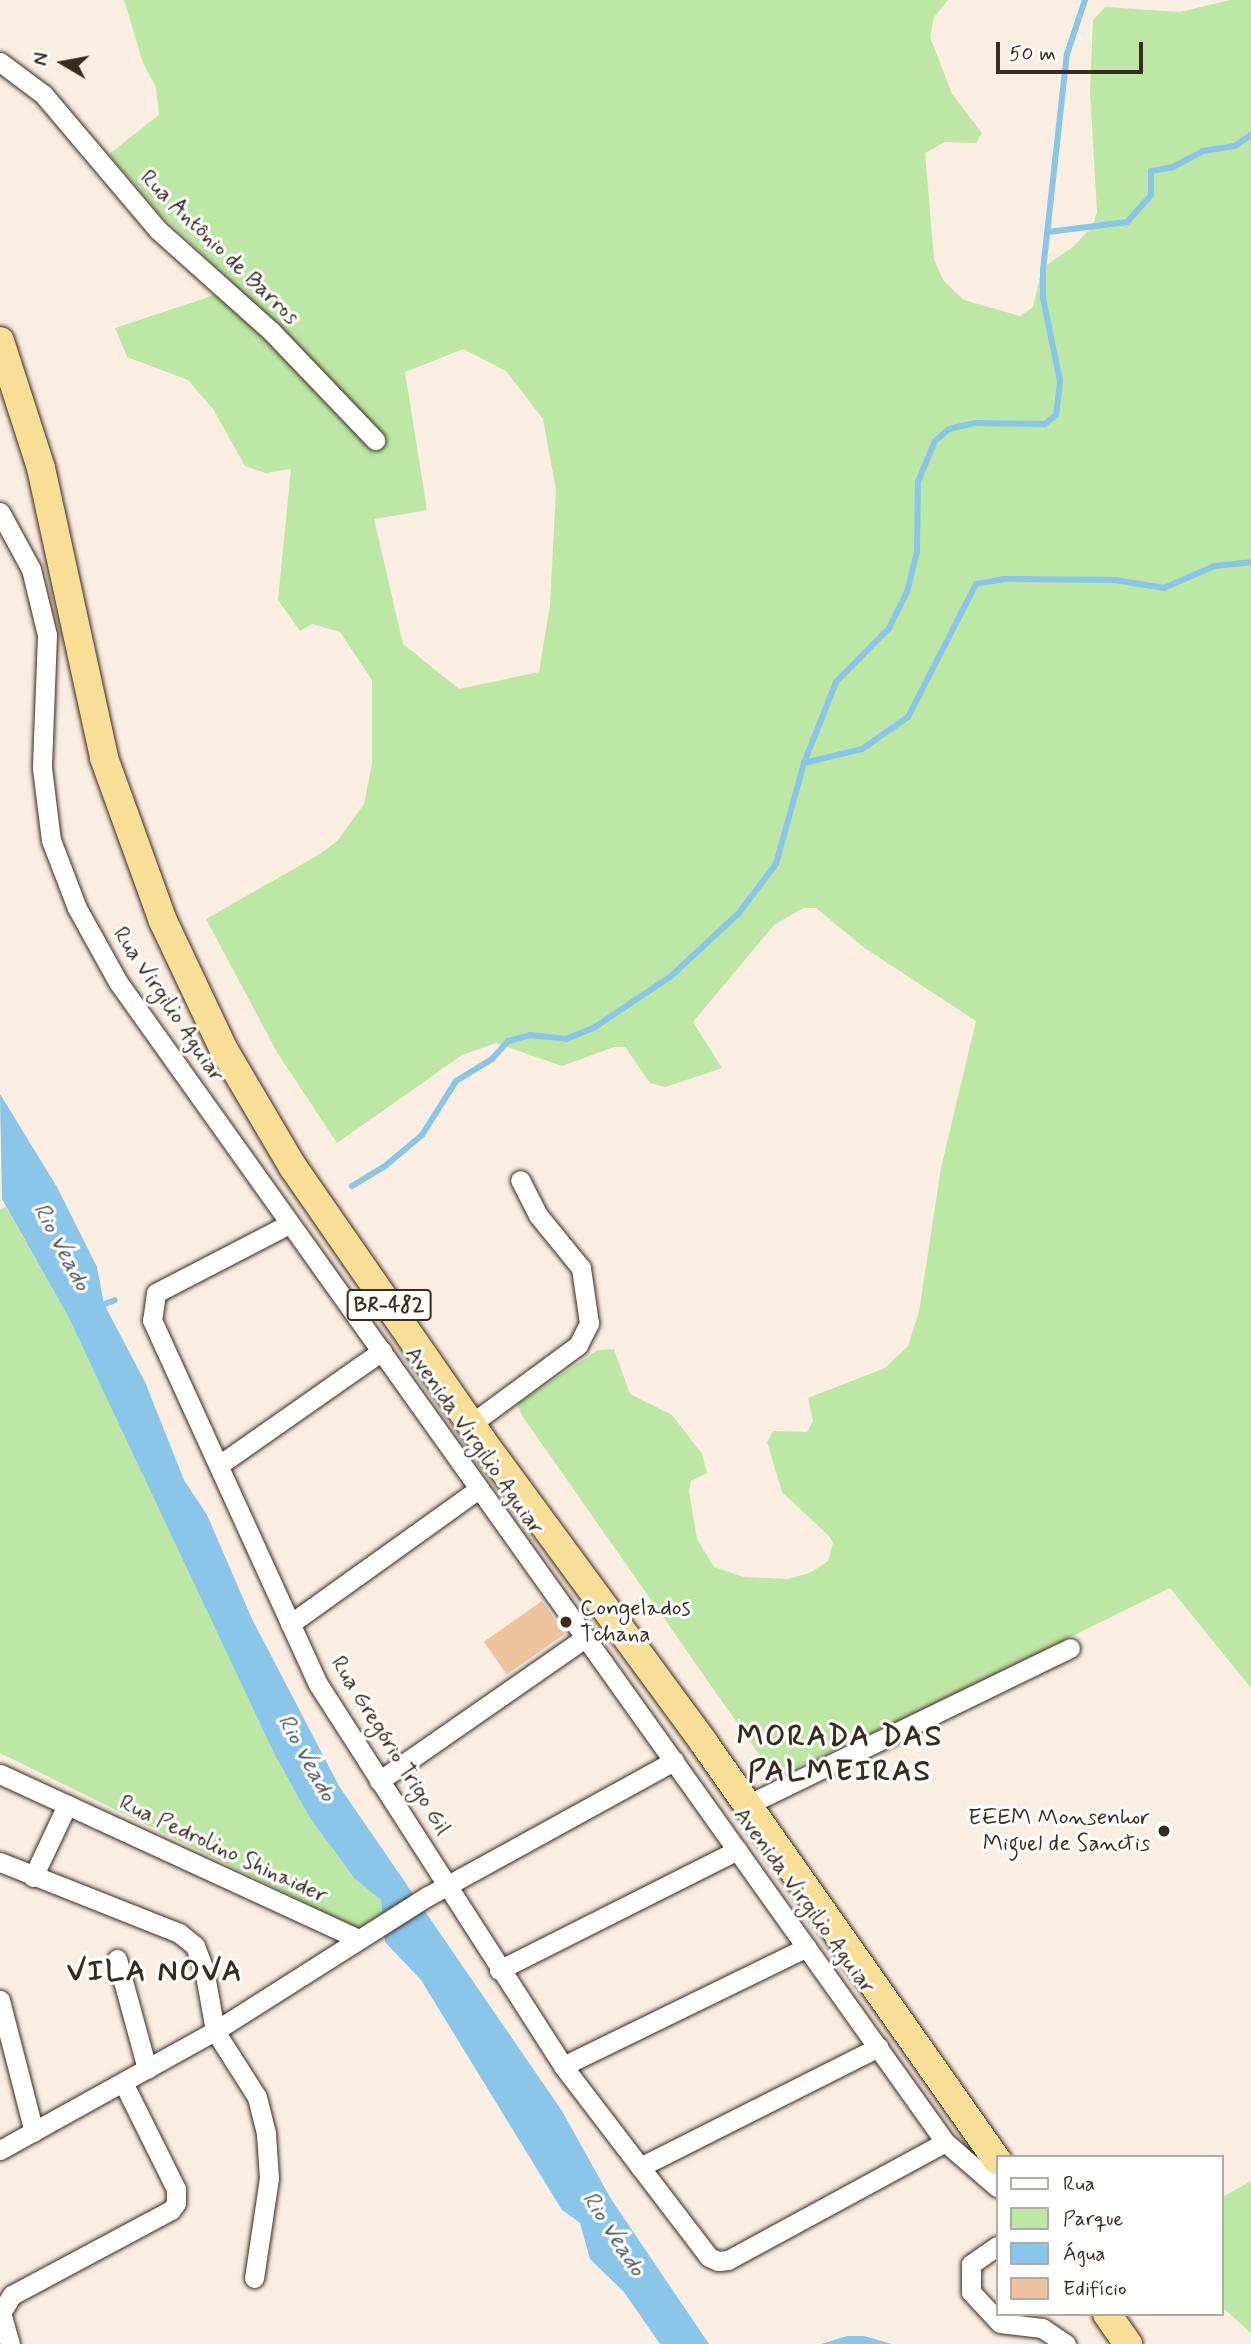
<!DOCTYPE html>
<meta charset="utf-8">
<style>
body{margin:0}
#map{position:relative;width:1251px;height:2344px;overflow:hidden;background:#faede2;font-family:Mynerve,sans-serif}
div>[style]{position:absolute}
.green>*{inset:0;background:#bde7a4}
.water>*{inset:0;background:#89c6e9}
.stream>*{height:6px;margin:-3px;padding:0 3px;transform-origin:3px;border-radius:3px;background:#89c6e9}
.building>*{inset:0;background:#eec49e;transform-origin:0 0}
.roads{filter:drop-shadow(0 0 2px #3b2a1e) drop-shadow(0 0 2px #3b2a1e)}
.minor>*{height:19px;margin:-9.5px;padding:0 9.5px;transform-origin:9.5px;border-radius:9.5px;background:#fff}
.highway>*{height:28px;margin:-14px;padding:0 14px;transform-origin:14px;border-radius:14px;background:#f9df96}
.dots>*{width:19px;height:19px;translate:-50% -50%;box-sizing:border-box;border:4px solid #fff;border-radius:50%}
span{translate:-50% -50%;white-space:nowrap;text-align:center;line-height:1.15;-webkit-text-stroke:6px #fff;paint-order:stroke}
.shield-label span{padding:2px 5px;background:#fff;border:2px solid;border-radius:5px;-webkit-text-stroke-width:0}
.shield-label{font-size:21px;color:#3b2a1e;font-weight:700}
.street-label{font-size:23px;color:#3b2a1e}
.poi-label{font-size:23px;color:#3b2a1e}
.left{translate:0 -50%;text-align:left}
.right{translate:-100% -50%;text-align:right}
.water-label{font-size:24px;color:#52595b;font-style:italic}
.district-label{font-size:30px;color:#3b2a1e;font-weight:700;letter-spacing:2px}
.legend{position:absolute;left:996px;top:2155px;width:228px;height:161px;box-sizing:border-box;background:#fff;border:2px solid #b1aaa5;margin:0;padding:9px 12px;list-style:none;font-size:21px;color:#3b2a1e}
.legend li{display:flex;align-items:center;gap:14px;height:35px}
.legend b{width:35px;border:2px solid #b1aaa5}
.north{position:absolute;left:28px;top:28px;width:70px;height:70px;-webkit-text-stroke:5px #fff;paint-order:stroke;rotate:280deg;font-size:19px;font-weight:700;line-height:28px;text-align:center;color:#3b2a1e}
.north::after{content:'';display:block;margin:auto;width:24px;height:32px;background:#3b2a1e;clip-path:polygon(50% 0,100% 100%,50% 72%,0 100%)}
.scale{position:absolute;left:996px;top:42px;width:147px;height:32px;box-sizing:border-box;border:4px solid #3b2a1e;border-top:0;padding-left:9px;font-size:21px;line-height:24px;white-space:nowrap;color:#3b2a1e;-webkit-text-stroke:5px #fff;paint-order:stroke}
</style>
<div id="map">
<div class="green">
<i style="clip-path:polygon(evenodd,124px 0,948px 0,934px 17px,930px 37px,952px 94px,982px 133px,976px 143px,945px 142px,925px 153px,934px 259px,943px 280px,964px 300px,1020px 316px,1033px 307px,1042px 268px,1073px 247px,1092px 227px,1097px 212px,1090px 91px,1093px 20px,1105px 7px,1180px 12px,1230px 0,1251px 0,1251px 1688px,1170px 1588px,904px 1719px,775px 1777px,523px 1417px,517px 1404px,598px 1350px,614px 1349px,630px 1394px,672px 1415px,702px 1454px,707px 1473px,691px 1481px,689px 1491px,697px 1539px,714px 1567px,744px 1577px,787px 1579px,810px 1573px,828px 1561px,833px 1543px,829px 1536px,782px 1492px,767px 1442px,773px 1431px,807px 1432px,813px 1421px,808px 1398px,885px 1368px,908px 1346px,919px 1312px,941px 1168px,976px 1021px,866px 949px,816px 908px,803px 908px,774px 925px,693px 1022px,722px 1068px,665px 1087px,650px 1083px,625px 1047px,614px 1047px,562px 1066px,496px 1043px,462px 1055px,337px 1143px,278px 1054px,206px 919px,320px 854px,338px 840px,364px 804px,372px 764px,372px 680px,340px 632px,312px 624px,300px 631px,278px 600px,291px 469px,266px 473px,245px 466px,213px 409px,188px 380px,127px 357px,115px 328px,206px 298px,234px 284px,158px 212px,109px 154px,159px 115px,156px 87px,143px 63px,124px 0,463px 349px,506px 371px,543px 419px,556px 490px,550px 605px,539px 672px,459px 689px,403px 644px,374px 519px,427px 510px,405px 372px,463px 349px)"></i>
<i style="clip-path:polygon(6px 1207px,69px 1318px,310px 1818px,355px 1879px,381px 1900px,384px 1928px,371px 1935px,0 1753px,0 1209px)"></i>
<i style="clip-path:polygon(1251px 2181px,1251px 2333px,1221px 2306px,1221px 2198px)"></i>
</div>
<div class="water">
<i style="clip-path:polygon(0 1094px,57px 1187px,97px 1267px,104px 1304px,145px 1382px,184px 1480px,207px 1515px,252px 1619px,339px 1786px,562px 2111px,611px 2199px,709px 2344px,660px 2344px,624px 2292px,590px 2259px,580px 2223px,562px 2210px,421px 1980px,385px 1942px,381px 1900px,355px 1879px,310px 1818px,274px 1753px,69px 1318px,2px 1199px)"></i>
<i style="clip-path:polygon(847px 2336px,864px 2336px,892px 2344px,821px 2344px)"></i>
</div>
<div class="stream">
<i style="left:1048px;top:232px;width:80px;rotate:-7.2deg"></i>
<i style="left:1127px;top:222px;width:36px;rotate:-48deg"></i>
<i style="left:1151px;top:195px;width:24px;rotate:-90deg"></i>
<i style="left:1151px;top:171px;width:22px;rotate:-10deg"></i>
<i style="left:1173px;top:167px;width:34px;rotate:-28deg"></i>
<i style="left:1203px;top:151px;width:32px;rotate:-9deg"></i>
<i style="left:1235px;top:146px;width:19px;rotate:-35deg"></i>
<i style="left:804px;top:763px;width:60px;rotate:-13.6deg"></i>
<i style="left:862px;top:749px;width:56px;rotate:-34.8deg"></i>
<i style="left:908px;top:717px;width:149px;rotate:-62.9deg"></i>
<i style="left:976px;top:584px;width:29px;rotate:-10deg"></i>
<i style="left:1005px;top:579px;width:110px;rotate:0.5deg"></i>
<i style="left:1115px;top:580px;width:50px;rotate:9.3deg"></i>
<i style="left:1164px;top:588px;width:55px;rotate:-23.7deg"></i>
<i style="left:1214px;top:566px;width:37px;rotate:-6deg"></i>
<i style="left:352px;top:1186px;width:37px;rotate:-31deg"></i>
<i style="left:384px;top:1167px;width:50px;rotate:-40.1deg"></i>
<i style="left:422px;top:1135px;width:64px;rotate:-57.8deg"></i>
<i style="left:456px;top:1081px;width:42px;rotate:-31.4deg"></i>
<i style="left:492px;top:1059px;width:24px;rotate:-48deg"></i>
<i style="left:508px;top:1041px;width:23px;rotate:-15deg"></i>
<i style="left:530px;top:1035px;width:36px;rotate:6deg"></i>
<i style="left:566px;top:1039px;width:31px;rotate:-22deg"></i>
<i style="left:595px;top:1027px;width:90px;rotate:-33.7deg"></i>
<i style="left:670px;top:977px;width:93px;rotate:-42.8deg"></i>
<i style="left:738px;top:914px;width:63px;rotate:-52.8deg"></i>
<i style="left:776px;top:864px;width:105px;rotate:-74.5deg"></i>
<i style="left:804px;top:763px;width:87px;rotate:-68.4deg"></i>
<i style="left:836px;top:682px;width:76px;rotate:-45.5deg"></i>
<i style="left:889px;top:628px;width:40px;rotate:-63.4deg"></i>
<i style="left:907px;top:592px;width:41px;rotate:-76deg"></i>
<i style="left:917px;top:552px;width:70px;rotate:-89.2deg"></i>
<i style="left:918px;top:482px;width:44px;rotate:-67.5deg"></i>
<i style="left:935px;top:441px;width:18px;rotate:-41deg"></i>
<i style="left:949px;top:429px;width:27px;rotate:-13deg"></i>
<i style="left:975px;top:423px;width:70px;rotate:0.8deg"></i>
<i style="left:1045px;top:424px;width:14px;rotate:-39deg"></i>
<i style="left:1056px;top:415px;width:34px;rotate:-83deg"></i>
<i style="left:1060px;top:381px;width:85px;rotate:-101.6deg"></i>
<i style="left:1043px;top:298px;width:28px;rotate:-90deg"></i>
<i style="left:1043px;top:270px;width:217px;rotate:-83.7deg"></i>
<i style="left:1067px;top:54px;width:57px;rotate:-71.6deg"></i>
<i style="left:97px;top:1307px;width:19px;rotate:-21deg"></i>
</div>
<div class="building">
<i style="left:542px;top:1601px;width:40px;height:71px;rotate:55deg"></i>
</div>
<div class="roads">
<div class="minor">
<i style="left:0;top:62px;width:54px;rotate:36.7deg"></i>
<i style="left:43px;top:94px;width:178px;rotate:49.8deg"></i>
<i style="left:158px;top:230px;width:152px;rotate:41.8deg"></i>
<i style="left:271px;top:331px;width:151px;rotate:46.3deg"></i>
<i style="left:0;top:512px;width:65px;rotate:61.5deg"></i>
<i style="left:31px;top:569px;width:68px;rotate:76.4deg"></i>
<i style="left:47px;top:635px;width:133px;rotate:92.2deg"></i>
<i style="left:42px;top:768px;width:73px;rotate:82.9deg"></i>
<i style="left:51px;top:840px;width:73px;rotate:69.1deg"></i>
<i style="left:77px;top:908px;width:85px;rotate:61deg"></i>
<i style="left:118px;top:982px;width:1425px;rotate:54.51deg"></i>
<i style="left:945px;top:2142px;width:69px;rotate:40.9deg"></i>
<i style="left:289px;top:1224px;width:150px;rotate:152.6deg"></i>
<i style="left:156px;top:1293px;width:27px;rotate:98deg"></i>
<i style="left:152px;top:1320px;width:400px;rotate:65.5deg"></i>
<i style="left:318px;top:1684px;width:454px;rotate:57.3deg"></i>
<i style="left:563px;top:2066px;width:240px;rotate:52.6deg"></i>
<i style="left:709px;top:2257px;width:10px;rotate:24deg"></i>
<i style="left:718px;top:2261px;width:10px;rotate:-6deg"></i>
<i style="left:728px;top:2260px;width:247px;rotate:-28.5deg"></i>
<i style="left:471px;top:1424px;width:133px;rotate:-36.4deg"></i>
<i style="left:578px;top:1345px;width:25px;rotate:-63deg"></i>
<i style="left:589px;top:1323px;width:56px;rotate:-98.3deg"></i>
<i style="left:581px;top:1268px;width:68px;rotate:-129.1deg"></i>
<i style="left:538px;top:1215px;width:39px;rotate:-117deg"></i>
<i style="left:219px;top:1465px;width:199px;rotate:-35deg"></i>
<i style="left:290px;top:1624px;width:230px;rotate:-35.6deg"></i>
<i style="left:0;top:1774px;width:395px;rotate:24.7deg"></i>
<i style="left:379px;top:1781px;width:251px;rotate:-34.8deg"></i>
<i style="left:747px;top:1805px;width:359px;rotate:-25.9deg"></i>
<i style="left:0;top:1862px;width:193px;rotate:21.6deg"></i>
<i style="left:179px;top:1933px;width:21px;rotate:39deg"></i>
<i style="left:195px;top:1946px;width:25px;rotate:69deg"></i>
<i style="left:204px;top:1969px;width:63px;rotate:79.9deg"></i>
<i style="left:215px;top:2031px;width:78px;rotate:57.5deg"></i>
<i style="left:257px;top:2097px;width:38px;rotate:76deg"></i>
<i style="left:266px;top:2134px;width:44px;rotate:86.1deg"></i>
<i style="left:269px;top:2178px;width:101px;rotate:98.5deg"></i>
<i style="left:33px;top:1877px;width:80px;rotate:-64.7deg"></i>
<i style="left:117px;top:1959px;width:114px;rotate:74.7deg"></i>
<i style="left:499px;top:1970px;width:267px;rotate:-26.7deg"></i>
<i style="left:0;top:2000px;width:136px;rotate:75.6deg"></i>
<i style="left:563px;top:2066px;width:271px;rotate:-26deg"></i>
<i style="left:0;top:2150px;width:246px;rotate:-29deg"></i>
<i style="left:215px;top:2031px;width:252px;rotate:-32.4deg"></i>
<i style="left:428px;top:1896px;width:281px;rotate:-28.8deg"></i>
<i style="left:640px;top:2167px;width:267px;rotate:-26.7deg"></i>
<i style="left:997px;top:2246px;width:32px;rotate:145deg"></i>
<i style="left:971px;top:2264px;width:28px;rotate:90deg"></i>
<i style="left:971px;top:2292px;width:42px;rotate:46.9deg"></i>
<i style="left:1000px;top:2323px;width:42px;rotate:6.8deg"></i>
<i style="left:1042px;top:2328px;width:29px;rotate:34deg"></i>
<i style="left:10px;top:2344px;width:32px;rotate:-106deg"></i>
<i style="left:1px;top:2313px;width:21px;rotate:-59deg"></i>
<i style="left:12px;top:2295px;width:180px;rotate:-28.1deg"></i>
<i style="left:171px;top:2210px;width:9px;rotate:-54deg"></i>
<i style="left:176px;top:2203px;width:14px;rotate:-90deg"></i>
<i style="left:176px;top:2189px;width:119px;rotate:-116.4deg"></i>
</div>
<div class="highway">
<i style="left:0;top:341px;width:133px;rotate:72.1deg"></i>
<i style="left:41px;top:468px;width:297px;rotate:77.7deg"></i>
<i style="left:104px;top:758px;width:173px;rotate:70.1deg"></i>
<i style="left:163px;top:921px;width:143px;rotate:64.7deg"></i>
<i style="left:224px;top:1050px;width:136px;rotate:59.5deg"></i>
<i style="left:293px;top:1167px;width:331px;rotate:55.3deg"></i>
<i style="left:481px;top:1439px;width:377px;rotate:53.7deg"></i>
<i style="left:704px;top:1743px;width:510px;rotate:54.91deg"></i>
<i style="left:1107px;top:2314px;width:37px;rotate:55deg"></i>
</div>
</div>
<div class="dots">
<i style="left:566px;top:1622px;background:#3b2a1e"></i>
<i style="left:1164px;top:1831px;background:#3b2a1e"></i>
</div>
<div class="shield-label">
<span style="left:389px;top:1305px">BR-482</span>
</div>
<div class="street-label">
<span style="left:219px;top:248px;rotate:44deg">Rua Antônio de Barros</span>
<span style="left:168px;top:1005px;rotate:56deg">Rua Virgilio Aguiar</span>
<span style="left:474px;top:1441px;rotate:55deg">Avenida Virgilio Aguiar</span>
<span style="left:390px;top:1746px;rotate:58deg">Rua Gregório Trigo Gil</span>
<span style="left:223px;top:1850px;rotate:25deg">Rua Pedrolino Shinaider</span>
<span style="left:804px;top:1901px;rotate:54deg">Avenida Virgilio Aguiar</span>
</div>
<div class="poi-label">
<span class="left" style="left:580px;top:1622px">Congelados<br>Tchana</span>
<span class="right" style="left:1150px;top:1831px">EEEM Monsenhor<br>Miguel de Sanctis</span>
</div>
<div class="water-label">
<span style="left:61px;top:1247px;rotate:62deg">Rio Veado</span>
<span style="left:306px;top:1758px;rotate:61deg">Rio Veado</span>
<span style="left:613px;top:2234px;rotate:57deg">Rio Veado</span>
</div>
<div class="district-label">
<span style="left:840px;top:1754px">MORADA DAS<br>PALMEIRAS</span>
<span style="left:155px;top:1972px">VILA NOVA</span>
</div>
<ul class="legend">
<li><b style="height:9px;background:#fff"></b>Rua</li>
<li><b style="height:19px;background:#bde7a4"></b>Parque</li>
<li><b style="height:19px;background:#89c6e9"></b>Água</li>
<li><b style="height:19px;background:#eec49e"></b>Edifício</li>
</ul>
<div class="north">N</div>
<div class="scale">50 m</div>
</div>
